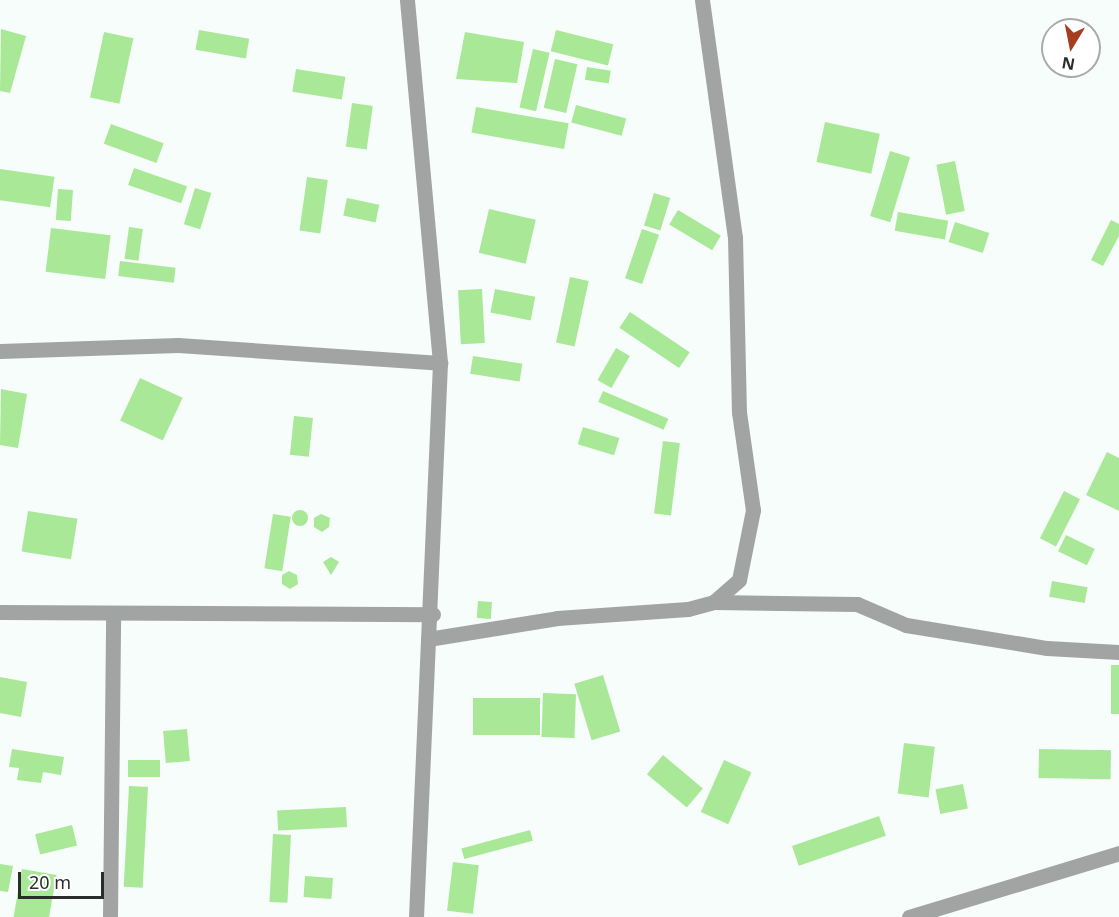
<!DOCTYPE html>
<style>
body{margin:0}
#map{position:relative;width:1119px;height:917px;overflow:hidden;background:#f7fdfa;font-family:"Noto Sans",sans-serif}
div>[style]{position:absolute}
.building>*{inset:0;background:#a8e897;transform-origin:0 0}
.round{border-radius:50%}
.minor>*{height:15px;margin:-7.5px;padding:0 7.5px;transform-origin:7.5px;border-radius:7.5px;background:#a1a4a3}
.tertiary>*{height:15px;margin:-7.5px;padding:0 7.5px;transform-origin:7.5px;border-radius:7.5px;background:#a1a4a3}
span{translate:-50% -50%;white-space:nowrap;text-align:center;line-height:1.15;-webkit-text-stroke:4.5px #fff;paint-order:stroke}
.north{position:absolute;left:1041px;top:18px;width:60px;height:60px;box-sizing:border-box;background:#fff;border:2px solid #aaabab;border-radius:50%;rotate:190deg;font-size:16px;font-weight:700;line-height:24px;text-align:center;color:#2b2d2c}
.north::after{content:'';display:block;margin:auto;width:21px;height:27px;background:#a53d20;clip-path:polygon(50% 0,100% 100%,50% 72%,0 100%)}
.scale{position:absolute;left:18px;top:872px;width:86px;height:27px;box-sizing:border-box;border:3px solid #2b2d2c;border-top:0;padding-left:8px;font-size:18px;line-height:21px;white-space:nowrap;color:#2b2d2c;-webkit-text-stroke:4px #fff;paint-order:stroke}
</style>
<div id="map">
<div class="building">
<i style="clip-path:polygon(1px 29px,26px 36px,10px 93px,0 91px)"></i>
<i style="left:199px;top:30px;width:51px;height:20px;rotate:10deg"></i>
<i style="left:556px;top:30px;width:59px;height:22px;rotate:14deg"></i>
<i style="left:104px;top:32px;width:30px;height:67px;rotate:12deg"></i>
<i style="clip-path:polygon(465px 32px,524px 42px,517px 83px,456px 79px)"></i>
<i style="left:533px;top:49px;width:17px;height:60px;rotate:13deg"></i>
<i style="left:555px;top:59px;width:23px;height:50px;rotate:13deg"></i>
<i style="left:587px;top:67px;width:24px;height:13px;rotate:9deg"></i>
<i style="left:296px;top:69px;width:50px;height:23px;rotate:9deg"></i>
<i style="left:352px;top:103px;width:21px;height:44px;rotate:8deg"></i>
<i style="left:576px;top:105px;width:52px;height:18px;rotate:15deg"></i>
<i style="left:476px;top:107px;width:94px;height:26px;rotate:10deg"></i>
<i style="left:825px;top:122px;width:56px;height:41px;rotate:12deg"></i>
<i style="left:111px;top:124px;width:56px;height:21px;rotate:20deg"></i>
<i style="left:890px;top:151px;width:21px;height:68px;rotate:17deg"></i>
<i style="left:955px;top:161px;width:51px;height:19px;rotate:79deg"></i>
<i style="left:134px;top:168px;width:56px;height:18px;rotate:19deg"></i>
<i style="left:0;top:169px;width:55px;height:31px;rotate:8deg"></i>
<i style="left:307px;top:177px;width:21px;height:54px;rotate:8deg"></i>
<i style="left:195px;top:188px;width:17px;height:38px;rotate:17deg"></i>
<i style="left:58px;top:189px;width:15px;height:31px;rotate:4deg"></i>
<i style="left:654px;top:193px;width:17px;height:34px;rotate:17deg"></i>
<i style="left:347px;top:198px;width:33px;height:18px;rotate:12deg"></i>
<i style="left:489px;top:209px;width:48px;height:45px;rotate:13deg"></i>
<i style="left:678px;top:210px;width:50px;height:17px;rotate:31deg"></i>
<i style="left:898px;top:212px;width:51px;height:19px;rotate:10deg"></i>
<i style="clip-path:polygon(1111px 220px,1119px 224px,1119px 236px,1103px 266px,1091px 260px)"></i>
<i style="left:955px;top:222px;width:36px;height:21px;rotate:18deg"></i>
<i style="left:129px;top:227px;width:14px;height:32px;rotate:8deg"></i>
<i style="left:51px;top:228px;width:60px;height:44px;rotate:7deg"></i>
<i style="left:642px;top:229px;width:18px;height:52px;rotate:19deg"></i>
<i style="left:120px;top:261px;width:56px;height:15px;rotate:7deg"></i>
<i style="left:570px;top:277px;width:19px;height:67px;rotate:12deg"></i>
<i style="left:482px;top:289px;width:54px;height:24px;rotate:87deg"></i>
<i style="left:495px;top:289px;width:41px;height:24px;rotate:11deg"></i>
<i style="left:630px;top:312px;width:72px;height:19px;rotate:34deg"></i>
<i style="left:616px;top:348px;width:16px;height:37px;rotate:30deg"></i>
<i style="left:473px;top:356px;width:50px;height:18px;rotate:9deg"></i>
<i style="left:140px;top:378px;width:47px;height:47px;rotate:25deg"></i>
<i style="clip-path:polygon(1px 389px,27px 394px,18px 448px,0 445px)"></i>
<i style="left:603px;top:391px;width:71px;height:12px;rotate:23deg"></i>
<i style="left:294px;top:416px;width:19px;height:39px;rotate:6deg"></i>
<i style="left:583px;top:427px;width:38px;height:18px;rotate:17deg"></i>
<i style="left:663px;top:441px;width:17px;height:73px;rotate:7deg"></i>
<i style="clip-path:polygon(1107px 452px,1119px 458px,1119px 511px,1086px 495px)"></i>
<i style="left:1064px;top:491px;width:18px;height:53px;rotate:27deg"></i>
<i class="round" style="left:292px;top:510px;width:16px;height:16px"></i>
<i style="left:28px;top:511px;width:50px;height:41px;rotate:9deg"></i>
<i style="left:273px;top:514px;width:18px;height:55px;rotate:9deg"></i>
<i style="clip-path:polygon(321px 514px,330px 518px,329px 527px,322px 532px,314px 527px,314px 518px)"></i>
<i style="left:1066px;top:535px;width:32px;height:18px;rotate:26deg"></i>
<i style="clip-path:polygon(331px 557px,339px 562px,331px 575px,323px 562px)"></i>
<i style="clip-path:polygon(289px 571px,297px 575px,298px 584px,290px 589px,282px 584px,282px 575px)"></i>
<i style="left:1052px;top:581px;width:36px;height:16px;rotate:10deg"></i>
<i style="left:478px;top:601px;width:14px;height:17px;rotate:4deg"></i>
<i style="left:1111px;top:665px;width:8px;height:49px"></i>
<i style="left:603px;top:675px;width:59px;height:30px;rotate:73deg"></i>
<i style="clip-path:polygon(0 677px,27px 682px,21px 717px,0 713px)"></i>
<i style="left:543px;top:693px;width:33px;height:44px;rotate:2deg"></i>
<i style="left:473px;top:698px;width:67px;height:37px"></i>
<i style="left:187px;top:729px;width:32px;height:24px;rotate:85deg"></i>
<i style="left:904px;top:743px;width:31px;height:51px;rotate:7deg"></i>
<i style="clip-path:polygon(12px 749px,64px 757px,61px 775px,43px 772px,41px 783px,17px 780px,19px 768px,9px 767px)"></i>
<i style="left:1039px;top:749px;width:72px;height:29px;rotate:1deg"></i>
<i style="left:663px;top:755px;width:52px;height:25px;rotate:40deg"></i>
<i style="left:128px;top:760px;width:32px;height:17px"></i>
<i style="left:724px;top:760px;width:30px;height:57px;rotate:24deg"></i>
<i style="left:963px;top:784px;width:25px;height:28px;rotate:79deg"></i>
<i style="left:129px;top:786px;width:19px;height:101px;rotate:3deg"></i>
<i style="left:346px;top:807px;width:20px;height:69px;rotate:87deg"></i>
<i style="left:879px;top:816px;width:21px;height:92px;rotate:71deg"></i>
<i style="left:72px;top:825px;width:21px;height:38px;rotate:76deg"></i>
<i style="left:530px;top:830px;width:11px;height:71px;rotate:75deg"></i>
<i style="left:273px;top:834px;width:18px;height:68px;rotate:3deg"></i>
<i style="left:453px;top:862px;width:26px;height:49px;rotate:7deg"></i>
<i style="clip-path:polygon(0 864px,13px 866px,8px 892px,0 891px)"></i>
<i style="left:22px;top:869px;width:35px;height:49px;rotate:10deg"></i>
<i style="left:305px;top:876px;width:28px;height:21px;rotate:4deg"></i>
</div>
<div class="minor">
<i style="left:407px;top:0;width:364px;rotate:84.8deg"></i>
<i style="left:440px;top:363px;width:555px;rotate:92.48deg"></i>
<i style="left:702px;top:0;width:239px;rotate:82.1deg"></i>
<i style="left:735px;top:237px;width:175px;rotate:88.7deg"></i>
<i style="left:739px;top:412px;width:99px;rotate:81.9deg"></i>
<i style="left:753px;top:510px;width:71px;rotate:101.3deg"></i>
<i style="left:739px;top:580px;width:33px;rotate:139deg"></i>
<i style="left:0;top:351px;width:178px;rotate:-1.9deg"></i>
<i style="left:178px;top:345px;width:263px;rotate:3.9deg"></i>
<i style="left:0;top:612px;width:433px;rotate:0.3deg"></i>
<i style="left:428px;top:639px;width:131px;rotate:-9.2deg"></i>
<i style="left:557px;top:618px;width:131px;rotate:-3.9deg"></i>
<i style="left:688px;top:609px;width:27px;rotate:-15deg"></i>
<i style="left:714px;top:602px;width:143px;rotate:0.8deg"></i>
<i style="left:857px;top:604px;width:53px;rotate:23.2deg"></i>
<i style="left:906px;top:625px;width:143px;rotate:9.3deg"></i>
<i style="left:1047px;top:648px;width:72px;rotate:3.2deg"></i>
<i style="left:110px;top:917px;width:304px;rotate:-89.4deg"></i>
</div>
<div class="tertiary">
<i style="left:909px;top:917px;width:220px;rotate:-16.9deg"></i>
</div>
<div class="north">N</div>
<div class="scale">20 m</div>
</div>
